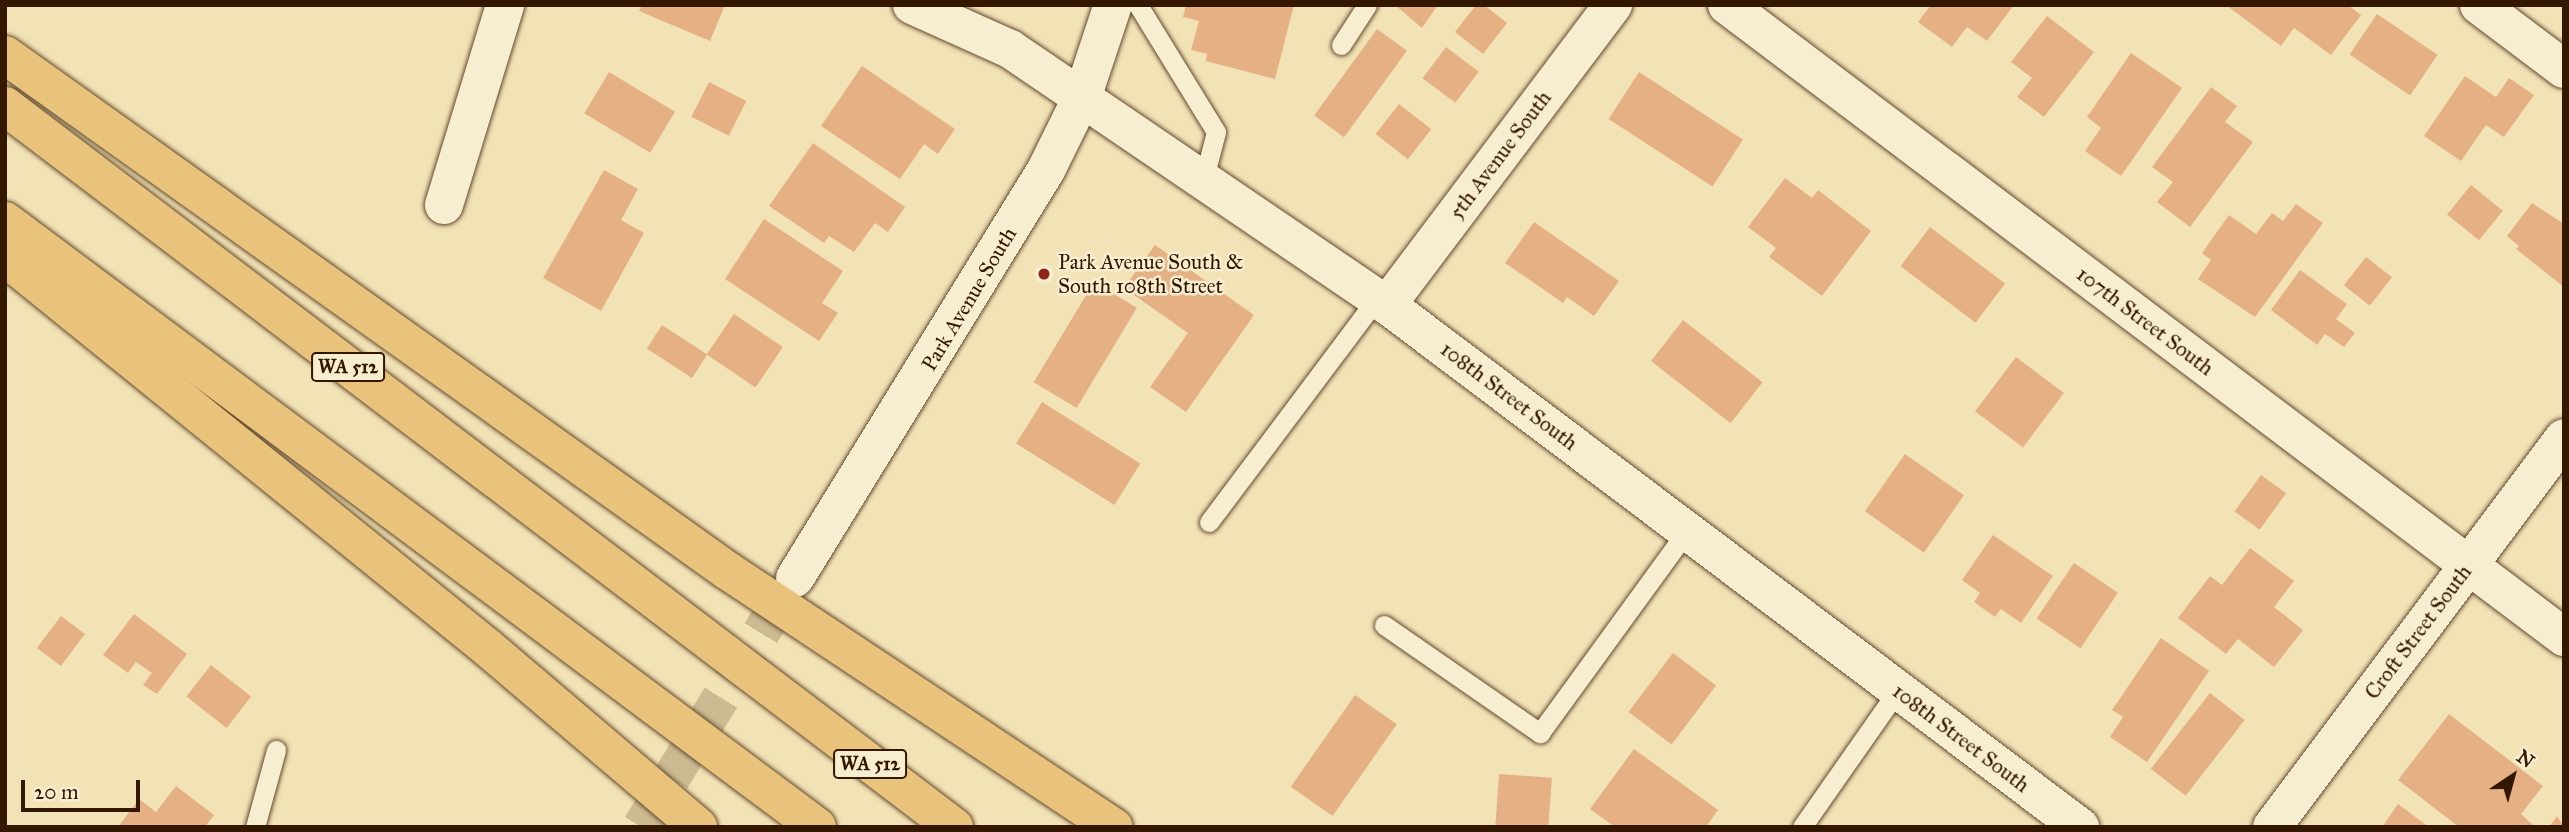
<!DOCTYPE html>
<style>
body{margin:0}
#map{position:relative;width:2569px;height:832px;overflow:hidden;background:#f2e3b6;font-family:"IM FELL Great Primer",serif}
div>[style]{position:absolute}
.building>*{inset:0;background:#e6b085;transform-origin:0 0}
.secondary-tunnel>*{height:38px;margin-top:-19px;transform-origin:0;background:repeating-linear-gradient(90deg,#ccba92 0 38px,transparent 0 57px)}
.roads{filter:drop-shadow(0 0 2px #634a2e) drop-shadow(0 0 2px #634a2e)}
.service>*{height:19px;margin:-9.5px;padding:0 9.5px;transform-origin:9.5px;border-radius:9.5px;background:#f7edd0}
.minor>*{height:38px;margin:-19px;padding:0 19px;transform-origin:19px;border-radius:19px;background:#f7edd0}
.tertiary>*{height:38px;margin:-19px;padding:0 19px;transform-origin:19px;border-radius:19px;background:#f7edd0}
.secondary>*{height:38px;margin:-19px;padding:0 19px;transform-origin:19px;border-radius:19px;background:#f7edd0}
.motorway>*{height:38px;margin:-19px;padding:0 19px;transform-origin:19px;border-radius:19px;background:#e9c27b}
.dots>*{width:19px;height:19px;translate:-50% -50%;box-sizing:border-box;border:4px solid #f7edd0;border-radius:50%}
span{translate:-50% -50%;white-space:nowrap;text-align:center;line-height:1.15;-webkit-text-stroke:5px #f7edd0;paint-order:stroke}
.shield-label span{padding:2px 5px;background:#f7edd0;border:2px solid;border-radius:5px;-webkit-text-stroke-width:0}
.shield-label{font-size:19px;color:#331701;font-weight:700}
.street-label{font-size:21px;color:#331701}
.poi-label{font-size:21px;color:#331701}
.left{translate:0 -50%;text-align:left}
.frame{position:absolute;inset:0;border:7px solid #331701;pointer-events:none}
.north{position:absolute;left:2478px;top:741px;width:70px;height:70px;-webkit-text-stroke:5px #f7edd0;paint-order:stroke;rotate:36deg;font-size:19px;font-weight:700;line-height:28px;text-align:center;color:#331701}
.north::after{content:'';display:block;margin:auto;width:24px;height:32px;background:#331701;clip-path:polygon(50% 0,100% 100%,50% 72%,0 100%)}
.scale{position:absolute;left:21px;top:780px;width:119px;height:32px;box-sizing:border-box;border:4px solid #331701;border-top:0;padding-left:9px;font-size:21px;line-height:24px;white-space:nowrap;color:#331701;-webkit-text-stroke:5px #f7edd0;paint-order:stroke}
</style>
<div id="map">
<div class="building">
<i style="clip-path:polygon(642px 5px,725px 5px,710px 41px,639px 11px)"></i>
<i style="clip-path:polygon(1186px 5px,1294px 5px,1275px 79px,1206px 61px,1207px 54px,1191px 50px,1199px 21px,1183px 17px)"></i>
<i style="clip-path:polygon(1395px 5px,1438px 5px,1422px 28px)"></i>
<i style="clip-path:polygon(1476px 5px,1484px 5px,1507px 23px,1483px 54px,1455px 32px)"></i>
<i style="clip-path:polygon(1931px 5px,2014px 5px,1987px 41px,1967px 27px,1952px 47px,1918px 22px)"></i>
<i style="clip-path:polygon(2226px 5px,2348px 5px,2361px 15px,2331px 55px,2294px 28px,2281px 46px)"></i>
<i style="left:2377px;top:14px;width:73px;height:49px;rotate:34deg"></i>
<i style="clip-path:polygon(2047px 16px,2094px 52px,2044px 117px,2017px 97px,2032px 78px,2011px 62px)"></i>
<i style="left:1377px;top:29px;width:37px;height:107px;rotate:36deg"></i>
<i style="left:1446px;top:47px;width:41px;height:39px;rotate:37deg"></i>
<i style="clip-path:polygon(2131px 53px,2182px 88px,2121px 176px,2085px 151px,2101px 128px,2087px 117px)"></i>
<i style="clip-path:polygon(862px 66px,955px 129px,938px 154px,924px 144px,900px 179px,821px 126px)"></i>
<i style="left:609px;top:72px;width:77px;height:48px;rotate:31deg"></i>
<i style="left:1639px;top:72px;width:124px;height:56px;rotate:33deg"></i>
<i style="clip-path:polygon(2465px 76px,2496px 97px,2509px 78px,2534px 95px,2504px 137px,2486px 125px,2461px 161px,2424px 136px)"></i>
<i style="left:709px;top:82px;width:42px;height:39px;rotate:27deg"></i>
<i style="clip-path:polygon(2211px 87px,2237px 106px,2225px 122px,2253px 142px,2190px 227px,2157px 202px,2173px 182px,2152px 167px)"></i>
<i style="left:1399px;top:104px;width:41px;height:38px;rotate:38deg"></i>
<i style="clip-path:polygon(813px 143px,905px 207px,888px 232px,875px 223px,854px 252px,829px 236px,824px 243px,769px 206px)"></i>
<i style="clip-path:polygon(604px 170px,638px 189px,621px 220px,644px 233px,601px 311px,543px 278px)"></i>
<i style="clip-path:polygon(1785px 178px,1812px 198px,1818px 190px,1871px 231px,1822px 296px,1769px 257px,1776px 248px,1748px 227px)"></i>
<i style="left:2471px;top:185px;width:41px;height:38px;rotate:39deg"></i>
<i style="clip-path:polygon(2532px 203px,2564px 224px,2564px 287px,2516px 249px,2519px 246px,2507px 236px)"></i>
<i style="clip-path:polygon(2296px 204px,2323px 223px,2255px 317px,2198px 279px,2211px 260px,2202px 253px,2229px 215px,2256px 234px,2272px 213px,2283px 221px)"></i>
<i style="clip-path:polygon(764px 219px,843px 271px,822px 303px,838px 313px,819px 341px,725px 279px)"></i>
<i style="clip-path:polygon(1534px 222px,1619px 281px,1594px 316px,1567px 297px,1563px 303px,1505px 263px)"></i>
<i style="left:1930px;top:227px;width:94px;height:49px;rotate:37deg"></i>
<i style="clip-path:polygon(1155px 245px,1254px 315px,1186px 412px,1150px 387px,1188px 333px,1124px 288px)"></i>
<i style="left:2366px;top:257px;width:33px;height:36px;rotate:38deg"></i>
<i style="clip-path:polygon(2300px 270px,2347px 304px,2336px 319px,2355px 333px,2344px 347px,2325px 334px,2317px 345px,2271px 310px)"></i>
<i style="left:1094px;top:282px;width:50px;height:117px;rotate:31deg"></i>
<i style="left:734px;top:314px;width:59px;height:49px;rotate:34deg"></i>
<i style="left:1683px;top:320px;width:101px;height:52px;rotate:38deg"></i>
<i style="left:662px;top:325px;width:54px;height:28px;rotate:33deg"></i>
<i style="left:2016px;top:357px;width:60px;height:68px;rotate:37deg"></i>
<i style="left:1042px;top:402px;width:116px;height:49px;rotate:32deg"></i>
<i style="left:1905px;top:454px;width:72px;height:70px;rotate:35deg"></i>
<i style="left:2261px;top:475px;width:31px;height:45px;rotate:36deg"></i>
<i style="clip-path:polygon(1993px 535px,2053px 576px,2021px 623px,2001px 609px,1995px 617px,1974px 602px,1980px 593px,1962px 580px)"></i>
<i style="clip-path:polygon(2250px 548px,2294px 581px,2274px 607px,2303px 630px,2274px 667px,2238px 639px,2226px 654px,2178px 618px,2210px 576px,2222px 585px)"></i>
<i style="left:2074px;top:563px;width:53px;height:67px;rotate:34deg"></i>
<i style="clip-path:polygon(134px 614px,187px 654px,157px 694px,143px 685px,152px 673px,136px 662px,128px 673px,103px 655px)"></i>
<i style="left:61px;top:616px;width:30px;height:40px;rotate:37deg"></i>
<i style="clip-path:polygon(2161px 638px,2209px 671px,2147px 762px,2110px 737px,2123px 717px,2112px 710px)"></i>
<i style="left:1673px;top:653px;width:54px;height:74px;rotate:37deg"></i>
<i style="left:211px;top:665px;width:51px;height:40px;rotate:38deg"></i>
<i style="left:2210px;top:693px;width:44px;height:96px;rotate:38deg"></i>
<i style="left:1355px;top:695px;width:51px;height:112px;rotate:35deg"></i>
<i style="clip-path:polygon(2449px 714px,2543px 786px,2521px 814px,2535px 827px,2459px 827px,2398px 780px)"></i>
<i style="clip-path:polygon(1634px 749px,1718px 810px,1706px 827px,1615px 827px,1590px 809px)"></i>
<i style="left:1499px;top:774px;width:53px;height:53px;rotate:4deg"></i>
<i style="clip-path:polygon(176px 786px,214px 815px,205px 827px,118px 827px,139px 799px,156px 812px)"></i>
<i style="clip-path:polygon(2398px 804px,2429px 827px,2382px 827px)"></i>
<i style="clip-path:polygon(2557px 816px,2564px 827px,2549px 827px)"></i>
</div>
<div class="secondary-tunnel">
<i style="left:641px;top:827px;width:293px;rotate:-58.3deg"></i>
</div>
<div class="roads">
<div class="service">
<i style="left:1138px;top:5px;width:149px;rotate:58.4deg"></i>
<i style="left:1216px;top:132px;width:52px;rotate:104.6deg"></i>
<i style="left:1341px;top:45px;width:48px;rotate:-57deg"></i>
<i style="left:1209px;top:522px;width:280px;rotate:-53.1deg"></i>
<i style="left:1384px;top:625px;width:190px;rotate:34.7deg"></i>
<i style="left:1540px;top:733px;width:250px;rotate:-54deg"></i>
<i style="left:255px;top:827px;width:80px;rotate:-74.7deg"></i>
<i style="left:1802px;top:827px;width:167px;rotate:-55deg"></i>
</div>
<div class="minor">
<i style="left:1727px;top:5px;width:1049px;rotate:37.06deg"></i>
<i style="left:2479px;top:5px;width:106px;rotate:37deg"></i>
<i style="left:444px;top:205px;width:209px;rotate:-73deg"></i>
<i style="left:1387px;top:305px;width:376px;rotate:-53deg"></i>
<i style="left:2272px;top:827px;width:486px;rotate:-53.1deg"></i>
</div>
<div class="tertiary">
<i style="left:912px;top:5px;width:107px;rotate:24.2deg"></i>
<i style="left:1010px;top:49px;width:456px;rotate:34.2deg"></i>
<i style="left:1387px;top:305px;width:868px;rotate:36.99deg"></i>
</div>
<div class="secondary">
<i style="left:795px;top:578px;width:479px;rotate:-58.4deg"></i>
<i style="left:1046px;top:170px;width:84px;rotate:-63.7deg"></i>
<i style="left:1083px;top:95px;width:95px;rotate:-71.6deg"></i>
</div>
<div class="motorway">
<i style="left:5px;top:55px;width:888px;rotate:35.52deg"></i>
<i style="left:728px;top:571px;width:463px;rotate:33.6deg"></i>
<i style="left:5px;top:106px;width:1192px;rotate:37.23deg"></i>
<i style="left:5px;top:221px;width:1013px;rotate:36.73deg"></i>
<i style="left:5px;top:257px;width:621px;rotate:38.99deg"></i>
<i style="left:488px;top:648px;width:276px;rotate:40.4deg"></i>
</div>
</div>
<div class="dots">
<i style="left:1044px;top:274px;background:#8f2418"></i>
</div>
<div class="shield-label">
<span style="left:348px;top:367px">WA 512</span>
<span style="left:870px;top:764px">WA 512</span>
</div>
<div class="street-label">
<span style="left:1500px;top:155px;rotate:-53deg">5th Avenue South</span>
<span style="left:969px;top:299px;rotate:-59deg">Park Avenue South</span>
<span style="left:2145px;top:321px;rotate:37deg">107th Street South</span>
<span style="left:1509px;top:396px;rotate:37deg">108th Street South</span>
<span style="left:2418px;top:632px;rotate:-53deg">Croft Street South</span>
<span style="left:1961px;top:738px;rotate:37deg">108th Street South</span>
</div>
<div class="poi-label">
<span class="left" style="left:1058px;top:274px">Park Avenue South &amp;<br>South 108th Street</span>
</div>
<div class="frame"></div>
<div class="north">N</div>
<div class="scale">20 m</div>
</div>
